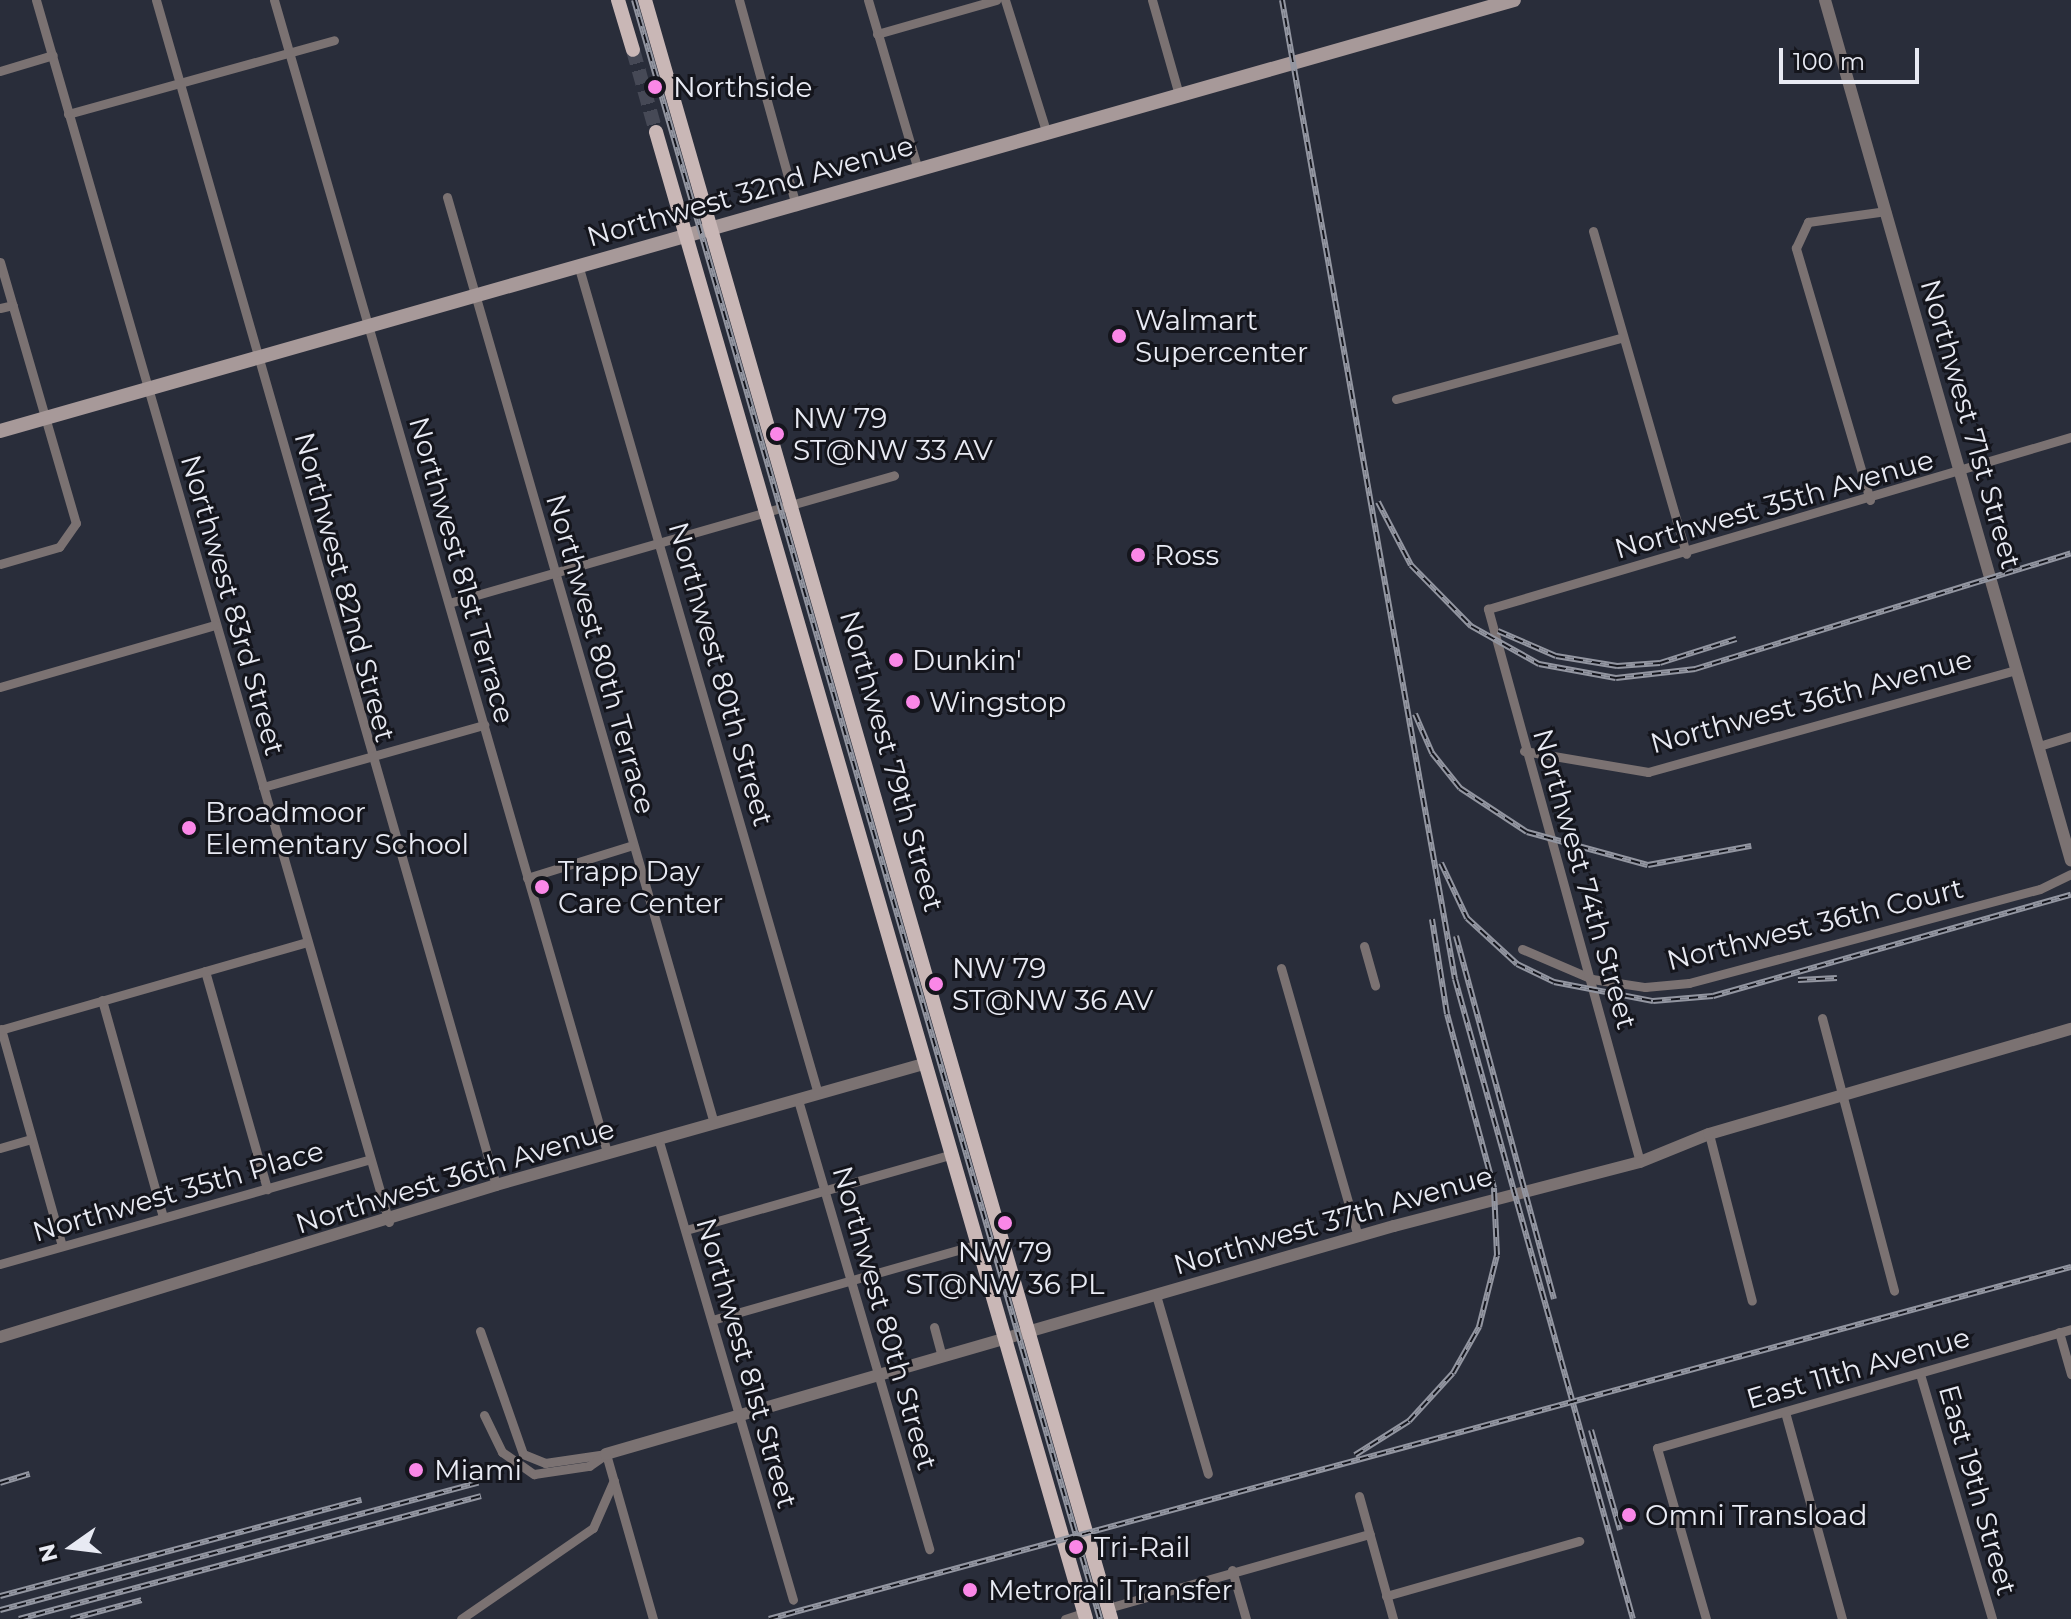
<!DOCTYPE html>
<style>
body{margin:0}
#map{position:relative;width:2071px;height:1619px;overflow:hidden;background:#292d3a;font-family:Montserrat,sans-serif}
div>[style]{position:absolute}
.primary-tunnel>*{height:14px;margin-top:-7px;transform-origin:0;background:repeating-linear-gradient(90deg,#464956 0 14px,transparent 0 21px)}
.minor>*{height:9px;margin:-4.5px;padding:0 4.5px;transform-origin:4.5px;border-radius:4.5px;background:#7b7272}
.tertiary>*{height:12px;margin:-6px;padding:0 6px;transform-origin:6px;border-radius:6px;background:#7b7272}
.secondary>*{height:14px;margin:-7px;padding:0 7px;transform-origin:7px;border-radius:7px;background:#a79999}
.primary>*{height:14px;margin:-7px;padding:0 7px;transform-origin:7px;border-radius:7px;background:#c9b7b6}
.rail>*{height:6px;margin-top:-3px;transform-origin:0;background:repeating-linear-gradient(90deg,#14151c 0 9px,#9396a1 0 18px);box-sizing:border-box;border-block:2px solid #9396a1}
.dots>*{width:22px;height:22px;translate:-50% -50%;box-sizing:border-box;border:4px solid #14151c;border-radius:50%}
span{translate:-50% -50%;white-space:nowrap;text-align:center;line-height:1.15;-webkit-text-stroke:6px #14151c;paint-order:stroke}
.poi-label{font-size:28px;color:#e8eaf3}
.left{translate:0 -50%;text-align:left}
.street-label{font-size:28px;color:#e8eaf3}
.north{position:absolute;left:32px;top:1507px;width:80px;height:80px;-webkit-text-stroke:6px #14151c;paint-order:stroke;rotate:256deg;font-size:22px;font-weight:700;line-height:32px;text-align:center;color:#e8eaf3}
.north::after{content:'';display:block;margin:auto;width:28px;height:36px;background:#e8eaf3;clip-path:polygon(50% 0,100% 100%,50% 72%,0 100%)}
.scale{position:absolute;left:1779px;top:48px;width:140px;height:36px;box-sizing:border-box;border:4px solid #e8eaf3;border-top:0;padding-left:10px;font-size:24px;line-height:28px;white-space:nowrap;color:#e8eaf3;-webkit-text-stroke:6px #14151c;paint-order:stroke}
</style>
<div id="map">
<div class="primary-tunnel">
<i style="left:633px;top:50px;width:85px;rotate:74.3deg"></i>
</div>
<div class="minor">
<i style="left:36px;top:0;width:1272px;rotate:73.89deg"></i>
<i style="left:156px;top:0;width:1233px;rotate:73.99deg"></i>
<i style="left:274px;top:0;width:1199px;rotate:73.88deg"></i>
<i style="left:739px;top:0;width:214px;rotate:74.5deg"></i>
<i style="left:868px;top:0;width:177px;rotate:73.6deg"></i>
<i style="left:1005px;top:0;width:140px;rotate:72.6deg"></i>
<i style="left:1152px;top:0;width:99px;rotate:74.1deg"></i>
<i style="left:877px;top:34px;width:124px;rotate:-15.9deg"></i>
<i style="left:0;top:71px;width:55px;rotate:-16.8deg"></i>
<i style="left:68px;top:114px;width:276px;rotate:-15.5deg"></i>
<i style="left:447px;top:197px;width:964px;rotate:73.92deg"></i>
<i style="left:1593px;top:231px;width:336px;rotate:73.9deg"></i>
<i style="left:0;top:262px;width:272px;rotate:73.8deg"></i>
<i style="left:76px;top:523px;width:29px;rotate:125deg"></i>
<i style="left:59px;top:547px;width:61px;rotate:163.9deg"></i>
<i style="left:579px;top:268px;width:860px;rotate:73.86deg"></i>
<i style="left:0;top:308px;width:13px;rotate:-13deg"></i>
<i style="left:1396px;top:399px;width:233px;rotate:-15.2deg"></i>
<i style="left:1870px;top:500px;width:263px;rotate:-106.4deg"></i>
<i style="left:1796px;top:248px;width:29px;rotate:-65deg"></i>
<i style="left:1808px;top:222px;width:79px;rotate:-8deg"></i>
<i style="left:449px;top:603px;width:463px;rotate:-16deg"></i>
<i style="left:0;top:687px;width:224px;rotate:-16.1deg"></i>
<i style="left:2039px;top:746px;width:34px;rotate:-17deg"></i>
<i style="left:1524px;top:751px;width:126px;rotate:9.6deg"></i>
<i style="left:1648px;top:772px;width:383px;rotate:-15.5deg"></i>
<i style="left:263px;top:787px;width:230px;rotate:-15.7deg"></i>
<i style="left:527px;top:878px;width:111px;rotate:-17.3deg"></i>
<i style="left:1364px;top:946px;width:41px;rotate:74.2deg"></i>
<i style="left:1522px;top:949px;width:76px;rotate:23.2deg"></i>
<i style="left:1592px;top:979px;width:54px;rotate:8.6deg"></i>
<i style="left:1645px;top:987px;width:44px;rotate:-5.2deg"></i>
<i style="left:1689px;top:983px;width:363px;rotate:-15deg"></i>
<i style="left:2040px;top:889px;width:34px;rotate:-26deg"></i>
<i style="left:1281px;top:968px;width:279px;rotate:74deg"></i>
<i style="left:205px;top:971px;width:227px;rotate:74.1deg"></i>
<i style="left:102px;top:1000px;width:225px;rotate:74.3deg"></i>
<i style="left:1822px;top:1018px;width:282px;rotate:75.2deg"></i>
<i style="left:1px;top:1029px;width:225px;rotate:74.3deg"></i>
<i style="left:0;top:1030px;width:319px;rotate:-16deg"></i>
<i style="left:798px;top:1100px;width:468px;rotate:73.7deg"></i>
<i style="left:1709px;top:1134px;width:172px;rotate:75.6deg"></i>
<i style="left:658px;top:1138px;width:481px;rotate:73.7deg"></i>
<i style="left:0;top:1148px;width:32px;rotate:-16deg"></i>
<i style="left:1640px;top:1162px;width:574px;rotate:-105.37deg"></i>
<i style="left:1488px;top:609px;width:608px;rotate:-16.44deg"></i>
<i style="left:686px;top:1230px;width:277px;rotate:-15.9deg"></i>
<i style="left:0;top:1264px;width:382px;rotate:-15.8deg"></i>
<i style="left:1156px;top:1295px;width:186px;rotate:73.8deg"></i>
<i style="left:712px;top:1320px;width:278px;rotate:-15.9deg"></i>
<i style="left:934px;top:1327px;width:31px;rotate:75deg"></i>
<i style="left:480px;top:1331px;width:130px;rotate:70.7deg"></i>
<i style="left:523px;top:1454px;width:24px;rotate:22deg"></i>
<i style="left:545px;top:1463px;width:62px;rotate:-8.4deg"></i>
<i style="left:2059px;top:1332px;width:44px;rotate:74.1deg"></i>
<i style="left:1920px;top:1374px;width:255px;rotate:73.6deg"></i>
<i style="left:1785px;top:1412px;width:215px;rotate:74.6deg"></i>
<i style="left:484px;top:1415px;width:41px;rotate:64.1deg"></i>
<i style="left:502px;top:1452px;width:39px;rotate:35deg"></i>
<i style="left:534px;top:1474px;width:56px;rotate:-8.3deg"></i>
<i style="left:589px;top:1466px;width:21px;rotate:-35deg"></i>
<i style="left:606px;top:1454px;width:172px;rotate:74.1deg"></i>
<i style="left:1359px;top:1496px;width:128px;rotate:74.5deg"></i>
<i style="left:1232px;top:1570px;width:51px;rotate:74.1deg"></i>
<i style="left:1386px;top:1596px;width:201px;rotate:-15.9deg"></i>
<i style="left:1108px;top:1608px;width:272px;rotate:-15.8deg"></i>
<i style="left:461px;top:1619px;width:160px;rotate:-34.6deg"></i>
<i style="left:593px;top:1528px;width:52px;rotate:-66.4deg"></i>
<i style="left:1065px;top:1619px;width:20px;rotate:-18deg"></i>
<i style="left:1706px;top:1619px;width:178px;rotate:-106deg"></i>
<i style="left:1657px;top:1448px;width:431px;rotate:-16deg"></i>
</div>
<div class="tertiary">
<i style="left:1825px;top:0;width:895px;rotate:74.05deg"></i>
<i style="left:0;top:1337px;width:519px;rotate:-17.04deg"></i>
<i style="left:496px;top:1185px;width:447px;rotate:-15.8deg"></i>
<i style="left:606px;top:1454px;width:820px;rotate:-16.14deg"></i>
<i style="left:1394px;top:1226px;width:254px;rotate:-14.6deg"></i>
<i style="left:1640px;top:1162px;width:74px;rotate:-22.1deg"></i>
<i style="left:1709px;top:1134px;width:377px;rotate:-16.2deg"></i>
</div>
<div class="secondary">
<i style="left:0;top:431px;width:1574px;rotate:-15.89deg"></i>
</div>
<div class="primary">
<i style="left:618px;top:0;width:52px;rotate:73.3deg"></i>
<i style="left:645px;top:0;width:1685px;rotate:73.94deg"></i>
<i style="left:656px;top:132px;width:1548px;rotate:73.87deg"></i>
</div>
<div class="rail">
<i style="left:634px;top:0;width:1685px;rotate:73.94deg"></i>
<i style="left:1282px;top:0;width:994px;rotate:79.98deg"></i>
<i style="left:1455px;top:979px;width:664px;rotate:74.46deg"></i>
<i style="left:1378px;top:502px;width:71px;rotate:62.4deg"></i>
<i style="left:1411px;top:565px;width:86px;rotate:45.5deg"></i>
<i style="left:1471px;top:626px;width:78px;rotate:29.2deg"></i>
<i style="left:1539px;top:664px;width:78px;rotate:10.3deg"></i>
<i style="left:1616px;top:678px;width:80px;rotate:-6.5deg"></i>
<i style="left:1695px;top:669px;width:393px;rotate:-17.1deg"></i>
<i style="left:1498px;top:631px;width:63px;rotate:23.3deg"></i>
<i style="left:1556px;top:656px;width:62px;rotate:9.3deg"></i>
<i style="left:1617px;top:666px;width:43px;rotate:-4deg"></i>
<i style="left:1660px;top:663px;width:80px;rotate:-17.5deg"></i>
<i style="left:1415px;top:714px;width:43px;rotate:66.4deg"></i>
<i style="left:1432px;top:753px;width:45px;rotate:51.3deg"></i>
<i style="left:1460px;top:788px;width:80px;rotate:33.3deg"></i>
<i style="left:1527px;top:832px;width:125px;rotate:15.3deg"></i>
<i style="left:1648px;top:865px;width:105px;rotate:-10.5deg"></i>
<i style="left:1441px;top:863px;width:61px;rotate:64.7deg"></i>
<i style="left:1467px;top:918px;width:68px;rotate:42.6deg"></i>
<i style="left:1517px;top:964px;width:41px;rotate:25.9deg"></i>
<i style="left:1554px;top:982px;width:101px;rotate:10.9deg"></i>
<i style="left:1653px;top:1001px;width:60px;rotate:-4.8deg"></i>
<i style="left:1713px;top:996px;width:372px;rotate:-15.8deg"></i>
<i style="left:1456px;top:936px;width:376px;rotate:74.9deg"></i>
<i style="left:1798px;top:980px;width:39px;rotate:-3deg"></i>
<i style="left:1591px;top:1430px;width:104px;rotate:73.8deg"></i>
<i style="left:1355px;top:1455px;width:64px;rotate:-32.2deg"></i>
<i style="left:1409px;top:1421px;width:65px;rotate:-47.5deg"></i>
<i style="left:1453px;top:1373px;width:53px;rotate:-60.5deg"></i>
<i style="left:1479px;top:1327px;width:74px;rotate:-76deg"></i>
<i style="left:1497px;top:1255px;width:67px;rotate:-92.6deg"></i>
<i style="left:1494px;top:1188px;width:180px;rotate:-105.1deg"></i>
<i style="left:1447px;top:1014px;width:96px;rotate:-99deg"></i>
<i style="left:0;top:1483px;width:31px;rotate:-17deg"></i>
<i style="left:0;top:1596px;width:374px;rotate:-14.9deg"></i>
<i style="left:0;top:1610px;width:495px;rotate:-14.9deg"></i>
<i style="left:19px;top:1619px;width:478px;rotate:-14.9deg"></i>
<i style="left:71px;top:1619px;width:73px;rotate:-15deg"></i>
<i style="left:769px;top:1619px;width:1349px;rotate:-15.13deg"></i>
</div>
<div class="dots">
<i style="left:655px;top:87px;background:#fa87e7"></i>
<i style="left:1119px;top:336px;background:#fa87e7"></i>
<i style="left:777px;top:434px;background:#fa87e7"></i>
<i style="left:1138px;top:555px;background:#fa87e7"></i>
<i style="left:896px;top:660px;background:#fa87e7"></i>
<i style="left:913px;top:702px;background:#fa87e7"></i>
<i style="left:189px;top:828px;background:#fa87e7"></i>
<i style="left:542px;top:887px;background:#fa87e7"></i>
<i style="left:936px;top:984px;background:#fa87e7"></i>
<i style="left:1005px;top:1223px;background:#fa87e7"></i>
<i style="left:416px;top:1470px;background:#fa87e7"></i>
<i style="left:1629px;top:1515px;background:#fa87e7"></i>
<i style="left:1076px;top:1547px;background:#fa87e7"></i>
<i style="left:970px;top:1590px;background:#fa87e7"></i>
</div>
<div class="poi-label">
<span class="left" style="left:673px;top:87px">Northside</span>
<span class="left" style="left:1135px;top:336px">Walmart<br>Supercenter</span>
<span class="left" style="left:793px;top:434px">NW 79<br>ST@NW 33 AV</span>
<span class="left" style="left:1154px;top:555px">Ross</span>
<span class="left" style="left:912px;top:660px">Dunkin'</span>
<span class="left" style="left:929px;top:702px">Wingstop</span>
<span class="left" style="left:205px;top:828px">Broadmoor<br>Elementary School</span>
<span class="left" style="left:558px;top:887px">Trapp Day<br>Care Center</span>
<span class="left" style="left:952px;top:984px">NW 79<br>ST@NW 36 AV</span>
<span style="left:1005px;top:1268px">NW 79<br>ST@NW 36 PL</span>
<span class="left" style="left:434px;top:1470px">Miami</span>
<span class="left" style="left:1645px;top:1515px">Omni Transload</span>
<span class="left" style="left:1094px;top:1547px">Tri-Rail</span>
<span class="left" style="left:988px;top:1590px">Metrorail Transfer</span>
</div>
<div class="street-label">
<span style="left:750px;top:191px;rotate:-16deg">Northwest 32nd Avenue</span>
<span style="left:1971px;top:424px;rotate:74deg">Northwest 71st Street</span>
<span style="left:1774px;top:504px;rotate:-16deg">Northwest 35th Avenue</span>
<span style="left:462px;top:570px;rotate:74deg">Northwest 81st Terrace</span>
<span style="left:345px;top:587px;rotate:75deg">Northwest 82nd Street</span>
<span style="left:233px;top:605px;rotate:74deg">Northwest 83rd Street</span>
<span style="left:601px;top:654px;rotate:74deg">Northwest 80th Terrace</span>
<span style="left:721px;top:674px;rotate:74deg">Northwest 80th Street</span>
<span style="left:1811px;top:701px;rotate:-15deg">Northwest 36th Avenue</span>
<span style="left:892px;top:761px;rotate:74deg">Northwest 79th Street</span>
<span style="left:1585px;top:879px;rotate:74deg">Northwest 74th Street</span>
<span style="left:1815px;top:924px;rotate:-14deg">Northwest 36th Court</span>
<span style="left:455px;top:1176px;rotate:-17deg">Northwest 36th Avenue</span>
<span style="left:178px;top:1191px;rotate:-16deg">Northwest 35th Place</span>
<span style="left:1333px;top:1220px;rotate:-16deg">Northwest 37th Avenue</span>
<span style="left:885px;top:1318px;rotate:74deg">Northwest 80th Street</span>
<span style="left:747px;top:1363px;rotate:74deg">Northwest 81st Street</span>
<span style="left:1858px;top:1368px;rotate:-16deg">East 11th Avenue</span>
<span style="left:1978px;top:1490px;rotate:74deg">East 19th Street</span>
</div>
<div class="north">N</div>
<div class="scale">100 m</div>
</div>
